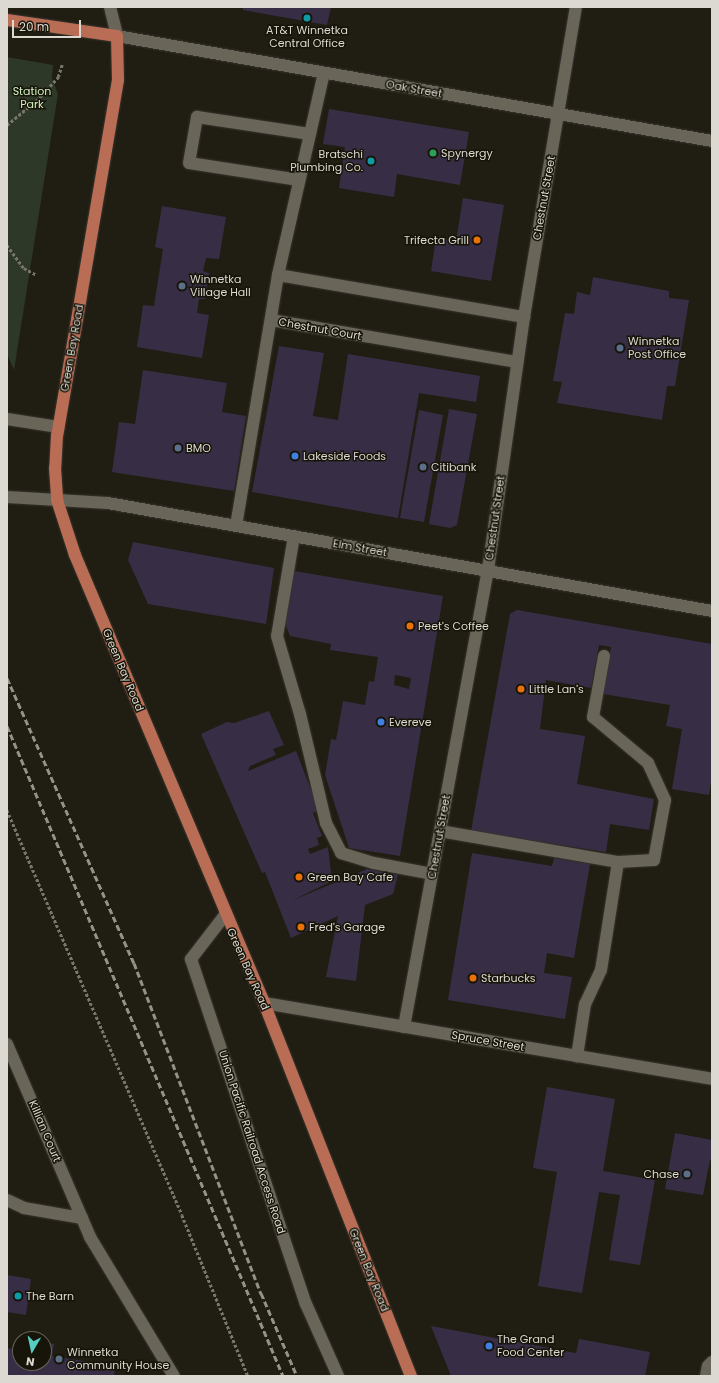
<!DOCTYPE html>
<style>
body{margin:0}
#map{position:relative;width:719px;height:1383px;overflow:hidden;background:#201d12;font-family:Poppins,sans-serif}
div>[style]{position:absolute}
.green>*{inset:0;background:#2e3828}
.building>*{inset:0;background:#372e46}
.path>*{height:2.5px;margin-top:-1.25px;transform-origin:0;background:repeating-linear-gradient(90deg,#79766d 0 3px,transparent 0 5px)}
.roads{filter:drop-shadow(0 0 1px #38352f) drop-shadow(0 0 1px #38352f)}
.minor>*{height:12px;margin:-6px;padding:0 6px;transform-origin:6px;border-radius:6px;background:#696558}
.major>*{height:12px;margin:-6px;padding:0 6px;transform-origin:6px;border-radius:6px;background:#ba6d55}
.rail>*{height:3px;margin-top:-1.5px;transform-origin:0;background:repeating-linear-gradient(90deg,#949289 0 6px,transparent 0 9px)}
.dots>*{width:11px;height:11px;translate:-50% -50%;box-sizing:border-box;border:2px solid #171409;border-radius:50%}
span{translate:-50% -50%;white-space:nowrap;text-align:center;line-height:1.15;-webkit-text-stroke:3px #171409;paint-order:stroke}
.poi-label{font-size:11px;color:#dbd9d1}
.left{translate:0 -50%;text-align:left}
.right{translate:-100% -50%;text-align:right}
.street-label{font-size:11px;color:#dbd9d1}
.park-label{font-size:11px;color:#d0f0bf}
.frame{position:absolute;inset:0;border:8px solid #dbd9d1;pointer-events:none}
.north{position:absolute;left:12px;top:1331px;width:40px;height:40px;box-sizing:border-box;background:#171409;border:1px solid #656359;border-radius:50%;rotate:189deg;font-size:11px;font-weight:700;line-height:16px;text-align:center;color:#dbd9d1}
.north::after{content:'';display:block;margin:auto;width:14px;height:18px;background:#57cec2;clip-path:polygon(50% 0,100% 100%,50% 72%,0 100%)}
.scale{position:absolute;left:12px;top:20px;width:69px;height:18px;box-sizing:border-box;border:2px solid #dbd9d1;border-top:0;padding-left:5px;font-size:12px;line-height:14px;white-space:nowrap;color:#dbd9d1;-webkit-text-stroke:3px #171409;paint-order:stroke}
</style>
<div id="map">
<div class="green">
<i style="clip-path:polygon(7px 57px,53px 65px,52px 78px,58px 94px,14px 370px,7px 354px)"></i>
</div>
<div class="building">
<i style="clip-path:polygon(243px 7px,331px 7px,327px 25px,243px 10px)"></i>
<i style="clip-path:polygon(329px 109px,469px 132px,460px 185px,397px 174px,394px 197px,339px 188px,345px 147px,323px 144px)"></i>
<i style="clip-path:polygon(463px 198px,504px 205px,491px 281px,431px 271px,436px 238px,456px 241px)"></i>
<i style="clip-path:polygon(162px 206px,226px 217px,219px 259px,206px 258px,203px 271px,209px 273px,205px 299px,199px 299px,197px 313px,209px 315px,202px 358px,137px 347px,143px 305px,154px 306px,163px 249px,155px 247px)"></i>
<i style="clip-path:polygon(593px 277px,669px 291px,669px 298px,689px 300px,675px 386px,667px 386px,662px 420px,557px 403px,562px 382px,553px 381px,565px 313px,574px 314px,577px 292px,590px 295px)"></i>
<i style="clip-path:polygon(279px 346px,324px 353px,313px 416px,338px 420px,348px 354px,480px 376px,476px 402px,419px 393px,398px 518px,252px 492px)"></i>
<i style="clip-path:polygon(143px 370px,227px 383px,222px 412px,246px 416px,234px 491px,112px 472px,119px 422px,135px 424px)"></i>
<i style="clip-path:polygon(449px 409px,477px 414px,457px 525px,450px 528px,429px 524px)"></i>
<i style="clip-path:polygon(419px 410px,443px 415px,435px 460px,437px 463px,436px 472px,433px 471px,424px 522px,400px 518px)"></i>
<i style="clip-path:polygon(133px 542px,274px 568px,266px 624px,148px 604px,128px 560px)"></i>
<i style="clip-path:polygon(evenodd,294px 571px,443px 596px,400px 856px,349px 848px,325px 775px,331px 739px,336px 740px,343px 701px,365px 705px,369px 681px,374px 682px,378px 657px,330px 650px,331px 644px,290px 636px,284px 621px,294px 571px,395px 675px,411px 678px,409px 689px,394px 685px,395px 675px)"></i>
<i style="clip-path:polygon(517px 610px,712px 644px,712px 776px,709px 795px,672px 789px,682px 729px,666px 726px,670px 705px,603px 694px,611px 647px,599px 645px,591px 688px,546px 680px,540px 729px,585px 736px,577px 784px,654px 799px,649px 830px,610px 824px,606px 852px,471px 831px,510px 614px)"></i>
<i style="clip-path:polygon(269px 711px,284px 745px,273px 749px,276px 755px,250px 766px,248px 771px,296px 751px,319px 810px,313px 813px,322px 836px,317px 838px,319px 845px,308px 849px,310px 854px,328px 847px,332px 881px,291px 901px,367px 869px,398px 875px,393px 894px,365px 905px,356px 981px,326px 977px,338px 916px,291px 938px,265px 872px,262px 873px,201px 734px,227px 722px,234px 723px)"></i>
<i style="clip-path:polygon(472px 853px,552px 866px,554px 858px,590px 864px,574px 958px,547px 953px,544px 973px,572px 977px,565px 1019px,448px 1000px)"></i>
<i style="clip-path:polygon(547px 1087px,615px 1099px,603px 1171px,655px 1180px,640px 1265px,609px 1260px,620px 1195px,599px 1192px,582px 1293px,538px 1286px,557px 1172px,533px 1168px)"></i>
<i style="clip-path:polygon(675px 1133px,712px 1140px,712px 1160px,710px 1160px,703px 1195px,665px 1189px)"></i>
<i style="clip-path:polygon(7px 1275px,31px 1279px,26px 1315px,7px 1312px)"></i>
<i style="clip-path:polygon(431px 1326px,576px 1353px,579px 1339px,650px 1352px,645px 1376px,451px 1376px)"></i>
<i style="clip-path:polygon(44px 1342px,54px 1344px,52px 1356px,115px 1366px,114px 1376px,7px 1376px,7px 1348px,20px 1350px,20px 1363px,44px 1363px)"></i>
</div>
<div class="path">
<i style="left:7px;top:125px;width:38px;rotate:-40deg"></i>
<i style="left:36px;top:101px;width:33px;rotate:-47deg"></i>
<i style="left:58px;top:77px;width:13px;rotate:-72deg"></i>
<i style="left:7px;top:245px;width:29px;rotate:54deg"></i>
<i style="left:24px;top:268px;width:13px;rotate:29deg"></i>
<i style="left:7px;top:810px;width:441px;rotate:66.6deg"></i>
<i style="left:182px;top:1215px;width:174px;rotate:67.7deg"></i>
</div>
<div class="roads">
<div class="minor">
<i style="left:110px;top:7px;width:30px;rotate:76deg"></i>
<i style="left:117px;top:36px;width:604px;rotate:10.01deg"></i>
<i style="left:299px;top:180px;width:111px;rotate:-171.2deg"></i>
<i style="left:189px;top:163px;width:47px;rotate:-80.1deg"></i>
<i style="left:197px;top:117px;width:114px;rotate:8.6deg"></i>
<i style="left:278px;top:275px;width:250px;rotate:9.7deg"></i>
<i style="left:271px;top:320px;width:250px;rotate:9.7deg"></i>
<i style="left:7px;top:419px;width:52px;rotate:8.9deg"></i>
<i style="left:7px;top:497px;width:101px;rotate:3.4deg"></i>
<i style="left:108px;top:503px;width:614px;rotate:10.14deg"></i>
<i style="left:236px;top:526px;width:254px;rotate:-80.5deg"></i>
<i style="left:278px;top:275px;width:207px;rotate:-77.2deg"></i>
<i style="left:294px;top:536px;width:101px;rotate:99.6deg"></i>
<i style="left:277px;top:636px;width:81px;rotate:73.6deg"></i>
<i style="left:300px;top:714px;width:112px;rotate:76.6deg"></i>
<i style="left:326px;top:823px;width:34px;rotate:63deg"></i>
<i style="left:341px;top:853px;width:34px;rotate:17deg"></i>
<i style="left:374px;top:863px;width:59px;rotate:10.7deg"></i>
<i style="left:604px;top:656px;width:62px;rotate:100.2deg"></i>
<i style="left:593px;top:717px;width:72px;rotate:39.9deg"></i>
<i style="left:648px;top:763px;width:41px;rotate:65.3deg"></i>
<i style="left:665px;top:800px;width:61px;rotate:100.4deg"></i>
<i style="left:654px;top:860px;width:36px;rotate:177deg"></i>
<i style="left:440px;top:831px;width:181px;rotate:9.9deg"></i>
<i style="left:618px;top:862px;width:109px;rotate:98.9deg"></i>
<i style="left:601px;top:970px;width:38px;rotate:115deg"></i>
<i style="left:585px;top:1004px;width:53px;rotate:98.7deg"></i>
<i style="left:225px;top:915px;width:56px;rotate:127.7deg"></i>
<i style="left:191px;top:959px;width:364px;rotate:71.6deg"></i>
<i style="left:306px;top:1304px;width:79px;rotate:66deg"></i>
<i style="left:264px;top:1003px;width:454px;rotate:9.6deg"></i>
<i style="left:404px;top:1027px;width:465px;rotate:-79.6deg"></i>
<i style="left:488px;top:570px;width:256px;rotate:-81.9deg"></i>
<i style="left:524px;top:317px;width:314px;rotate:-80.5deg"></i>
<i style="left:7px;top:1044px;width:210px;rotate:66.7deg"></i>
<i style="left:90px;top:1237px;width:162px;rotate:58.9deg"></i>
<i style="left:7px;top:1200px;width:19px;rotate:25deg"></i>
<i style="left:24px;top:1208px;width:59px;rotate:9.8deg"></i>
<i style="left:706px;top:1376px;width:10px;rotate:-79deg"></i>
<i style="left:708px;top:1366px;width:6px;rotate:-45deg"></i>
</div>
<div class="major">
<i style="left:7px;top:20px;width:111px;rotate:8.3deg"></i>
<i style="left:117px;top:36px;width:44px;rotate:88.7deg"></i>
<i style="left:118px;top:80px;width:360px;rotate:99.7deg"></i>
<i style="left:57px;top:435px;width:33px;rotate:93deg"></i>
<i style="left:55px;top:468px;width:32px;rotate:86deg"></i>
<i style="left:57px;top:500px;width:58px;rotate:71.9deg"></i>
<i style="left:75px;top:555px;width:486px;rotate:67.1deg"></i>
<i style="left:264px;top:1003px;width:401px;rotate:68.5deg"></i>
</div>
</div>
<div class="rail">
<i style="left:7px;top:678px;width:312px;rotate:66deg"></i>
<i style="left:134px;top:963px;width:354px;rotate:69deg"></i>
<i style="left:261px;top:1293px;width:90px;rotate:66.6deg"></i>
<i style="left:7px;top:726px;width:706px;rotate:66.99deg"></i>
</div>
<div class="dots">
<i style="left:307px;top:18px;background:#0f9aa8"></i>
<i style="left:433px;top:153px;background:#2e9e5b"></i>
<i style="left:371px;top:161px;background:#0f9aa8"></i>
<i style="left:477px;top:240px;background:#e8710a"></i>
<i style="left:182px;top:286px;background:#5c6f8a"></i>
<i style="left:620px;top:348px;background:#5c6f8a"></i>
<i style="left:178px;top:448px;background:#5c6f8a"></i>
<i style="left:295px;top:456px;background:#3f7fe0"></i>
<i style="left:423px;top:467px;background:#5c6f8a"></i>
<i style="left:410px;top:626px;background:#e8710a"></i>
<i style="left:521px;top:689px;background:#e8710a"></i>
<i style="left:381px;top:722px;background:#3f7fe0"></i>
<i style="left:299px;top:877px;background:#e8710a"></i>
<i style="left:301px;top:927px;background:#e8710a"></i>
<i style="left:473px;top:978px;background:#e8710a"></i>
<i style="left:687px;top:1174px;background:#5c6f8a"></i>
<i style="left:18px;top:1296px;background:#0f9aa8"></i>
<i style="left:489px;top:1346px;background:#3f7fe0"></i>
<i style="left:59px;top:1359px;background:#5c6f8a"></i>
</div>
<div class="poi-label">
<span style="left:307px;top:37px">AT&amp;T Winnetka<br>Central Office</span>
<span class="left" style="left:441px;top:153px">Spynergy</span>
<span class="right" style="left:363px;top:161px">Bratschi<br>Plumbing Co.</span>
<span class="right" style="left:469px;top:240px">Trifecta Grill</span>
<span class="left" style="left:190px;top:286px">Winnetka<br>Village Hall</span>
<span class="left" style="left:628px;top:348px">Winnetka<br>Post Office</span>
<span class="left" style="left:186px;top:448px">BMO</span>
<span class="left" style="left:303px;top:456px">Lakeside Foods</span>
<span class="left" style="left:431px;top:467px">Citibank</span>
<span class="left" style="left:418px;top:626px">Peet's Coffee</span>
<span class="left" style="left:529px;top:689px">Little Lan's</span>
<span class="left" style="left:389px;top:722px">Evereve</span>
<span class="left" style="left:307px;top:877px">Green Bay Cafe</span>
<span class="left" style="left:309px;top:927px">Fred's Garage</span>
<span class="left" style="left:481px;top:978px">Starbucks</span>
<span class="right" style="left:679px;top:1174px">Chase</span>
<span class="left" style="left:26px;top:1296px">The Barn</span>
<span class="left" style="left:497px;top:1346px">The Grand<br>Food Center</span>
<span class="left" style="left:67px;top:1359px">Winnetka<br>Community House</span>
</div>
<div class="street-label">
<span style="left:414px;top:89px;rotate:10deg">Oak Street</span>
<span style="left:544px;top:198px;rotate:-80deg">Chestnut Street</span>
<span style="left:320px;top:329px;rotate:10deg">Chestnut Court</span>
<span style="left:72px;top:348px;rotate:-80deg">Green Bay Road</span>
<span style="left:495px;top:518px;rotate:-82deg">Chestnut Street</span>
<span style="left:360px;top:548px;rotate:10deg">Elm Street</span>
<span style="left:123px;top:670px;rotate:67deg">Green Bay Road</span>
<span style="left:439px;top:837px;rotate:-80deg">Chestnut Street</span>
<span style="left:248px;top:969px;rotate:66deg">Green Bay Road</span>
<span style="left:488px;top:1041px;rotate:10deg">Spruce Street</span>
<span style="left:45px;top:1131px;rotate:67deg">Killian Court</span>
<span style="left:252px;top:1142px;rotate:72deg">Union Pacific Railroad Access Road</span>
<span style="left:369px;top:1270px;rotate:68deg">Green Bay Road</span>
</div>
<div class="park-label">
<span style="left:32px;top:98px">Station<br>Park</span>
</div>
<div class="frame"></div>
<div class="north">N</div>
<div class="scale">20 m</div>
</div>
